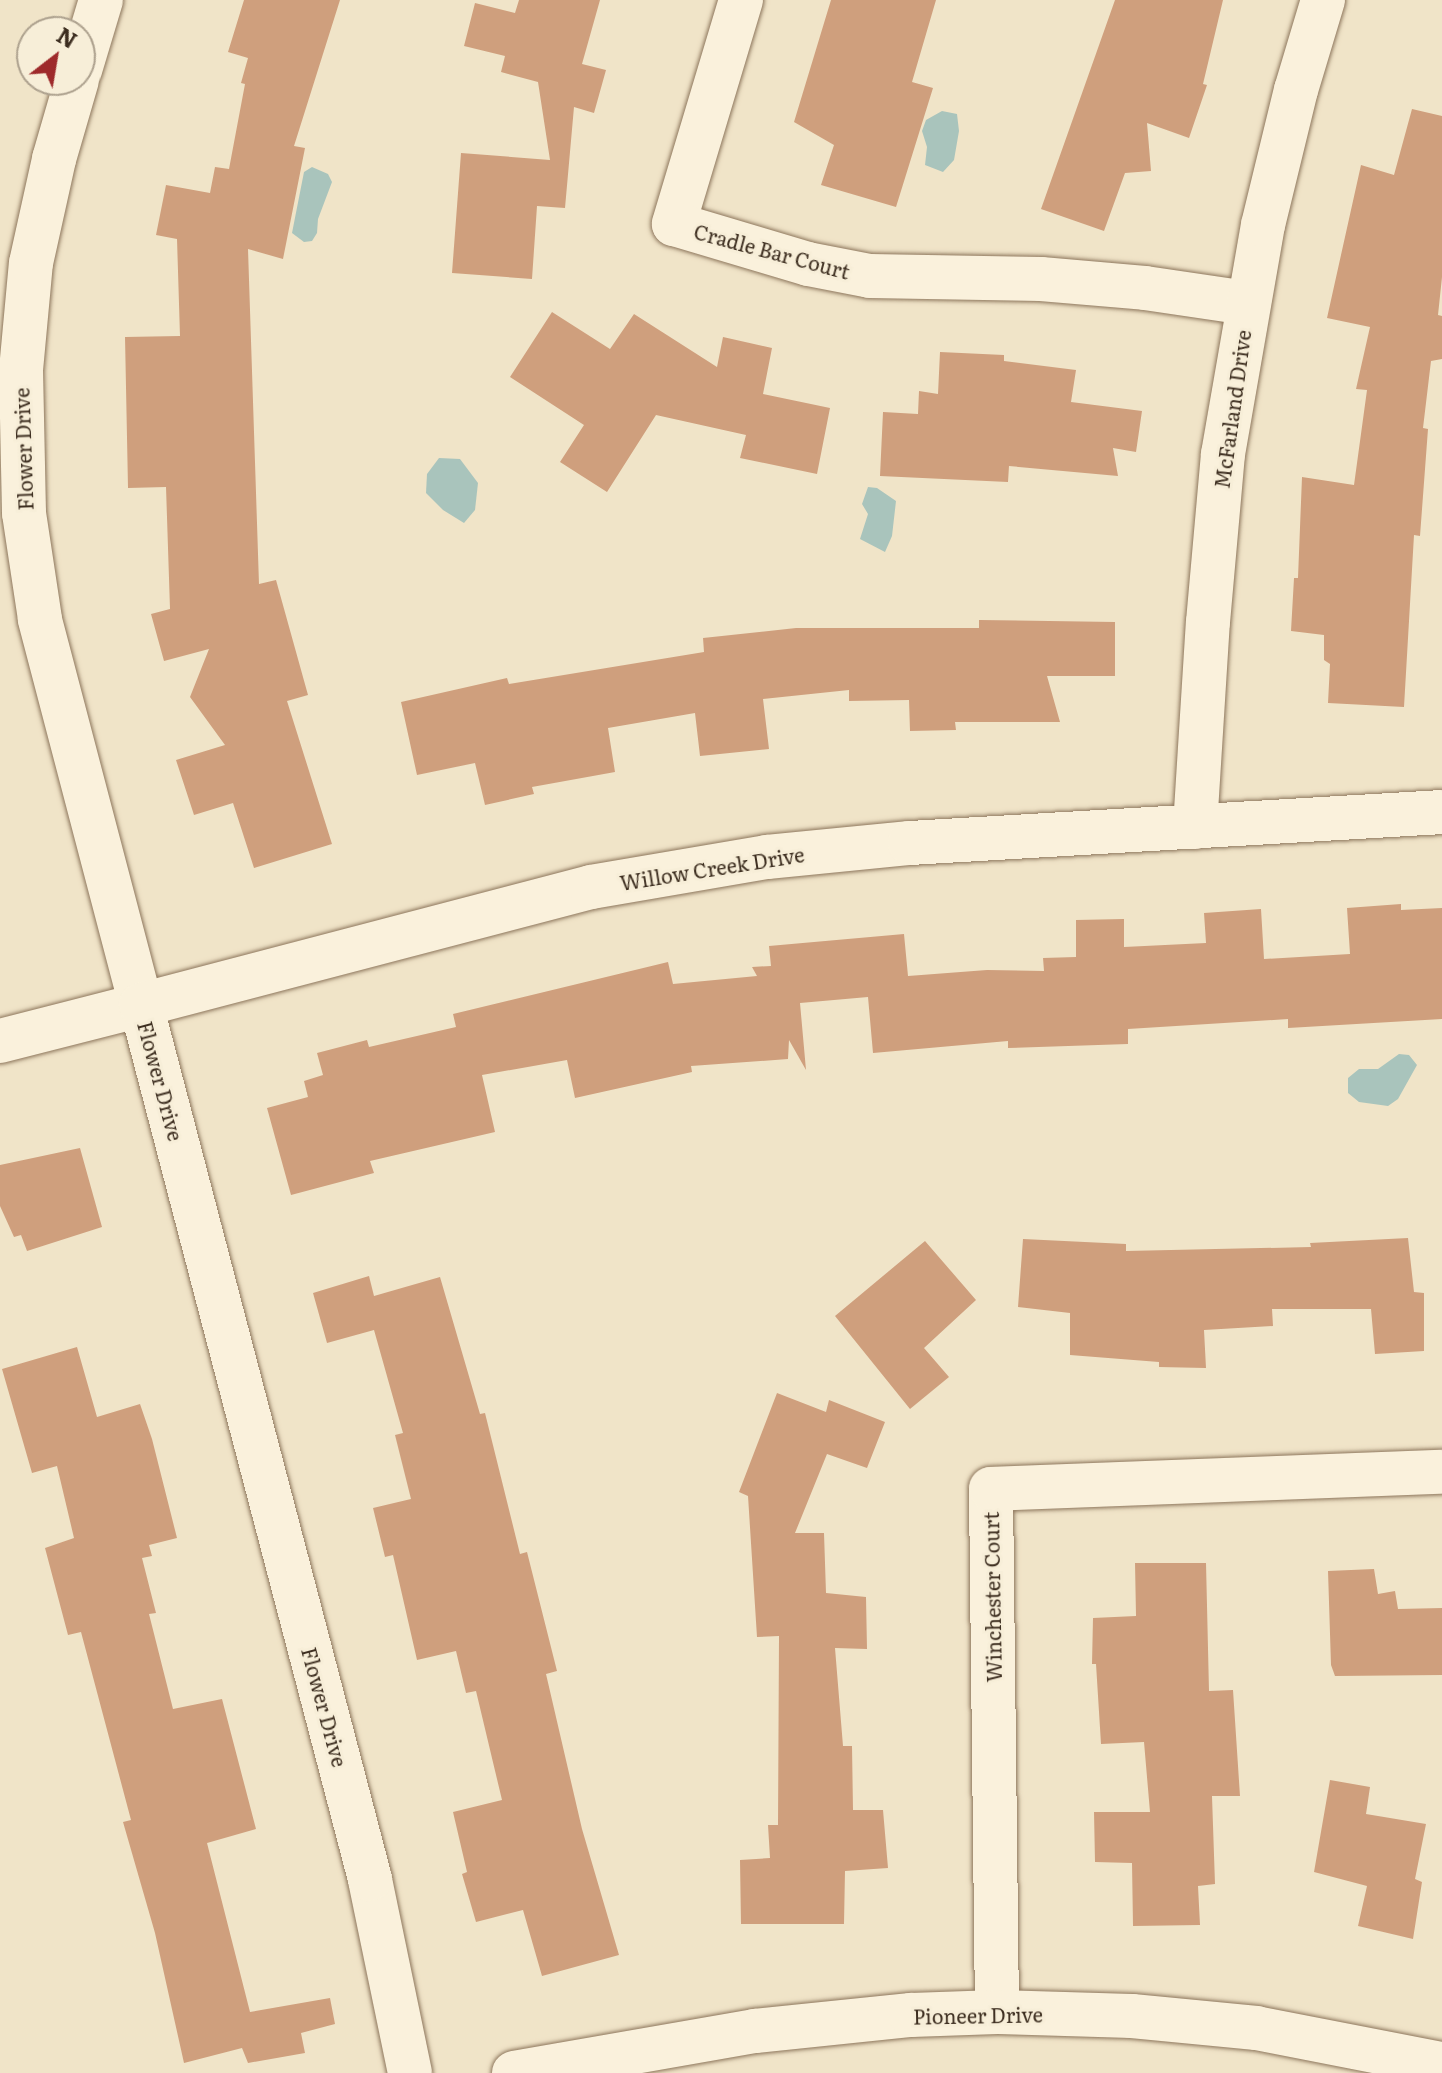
<!DOCTYPE html>
<style>
body{margin:0}
#map{position:relative;width:1442px;height:2073px;overflow:hidden;background:#f0e4c8;font-family:Literata,serif}
div>[style]{position:absolute}
.water>*{inset:0;background:#a9c4bc}
.building>*{inset:0;background:#cf9f7d}
.roads{filter:drop-shadow(0 0 2px #8d765c) drop-shadow(0 0 2px #8d765c)}
.street>*{height:44px;margin:-22px;padding:0 22px;transform-origin:22px;border-radius:22px;background:#faf1dc}
.secondary>*{height:44px;margin:-22px;padding:0 22px;transform-origin:22px;border-radius:22px;background:#faf1dc}
span{translate:-50% -50%;white-space:nowrap;text-align:center;line-height:1.15;-webkit-text-stroke:6px #f7eed8;paint-order:stroke}
.street-label{font-size:20px;color:#3d2e20}
.north{position:absolute;left:16px;top:16px;width:80px;height:80px;box-sizing:border-box;background:#f7eed8;border:2px solid #ada18e;border-radius:50%;rotate:31deg;font-size:22px;font-weight:700;line-height:32px;text-align:center;color:#3d2e20}
.north::after{content:'';display:block;margin:auto;width:28px;height:36px;background:#9e2a2b;clip-path:polygon(50% 0,100% 100%,50% 72%,0 100%)}
</style>
<div id="map">
<div class="water">
<i style="clip-path:polygon(942px 111px,957px 114px,959px 131px,954px 160px,943px 172px,925px 165px,927px 147px,922px 131px,926px 120px)"></i>
<i style="clip-path:polygon(312px 167px,328px 174px,332px 182px,318px 219px,317px 233px,312px 241px,304px 242px,292px 233px,304px 172px)"></i>
<i style="clip-path:polygon(439px 458px,460px 459px,478px 483px,475px 510px,464px 523px,443px 510px,426px 493px,427px 474px)"></i>
<i style="clip-path:polygon(868px 487px,877px 488px,896px 501px,892px 536px,885px 552px,860px 539px,868px 514px,862px 504px)"></i>
<i style="clip-path:polygon(1399px 1054px,1409px 1055px,1417px 1065px,1398px 1099px,1388px 1106px,1359px 1102px,1348px 1093px,1348px 1078px,1359px 1069px,1378px 1069px)"></i>
</div>
<div class="building">
<i style="clip-path:polygon(244px 0,340px 0,294px 146px,305px 148px,283px 259px,248px 249px,259px 584px,276px 580px,308px 695px,287px 701px,332px 844px,254px 868px,233px 803px,194px 815px,176px 760px,225px 745px,190px 697px,209px 649px,164px 661px,151px 614px,170px 609px,166px 487px,128px 488px,125px 337px,180px 336px,177px 239px,156px 235px,166px 185px,210px 193px,215px 167px,229px 169px,245px 84px,241px 83px,248px 58px,228px 52px)"></i>
<i style="clip-path:polygon(519px 0,600px 0,582px 64px,606px 70px,594px 113px,574px 107px,565px 208px,537px 206px,532px 279px,452px 273px,461px 153px,550px 160px,538px 82px,501px 72px,505px 56px,464px 46px,475px 3px,515px 13px)"></i>
<i style="clip-path:polygon(831px 0,936px 0,912px 82px,933px 88px,896px 207px,821px 185px,834px 145px,794px 122px)"></i>
<i style="clip-path:polygon(1115px 0,1223px 0,1203px 84px,1207px 85px,1189px 138px,1147px 123px,1151px 171px,1125px 173px,1104px 231px,1041px 209px)"></i>
<i style="clip-path:polygon(1412px 109px,1442px 116px,1442px 277px,1438px 315px,1442px 316px,1442px 359px,1431px 361px,1423px 428px,1428px 429px,1420px 536px,1414px 535px,1404px 707px,1328px 703px,1330px 664px,1324px 660px,1324px 635px,1291px 631px,1294px 578px,1298px 578px,1302px 477px,1354px 485px,1367px 390px,1356px 389px,1370px 327px,1327px 318px,1361px 165px,1394px 175px)"></i>
<i style="clip-path:polygon(552px 312px,610px 349px,634px 314px,717px 367px,723px 337px,772px 348px,763px 394px,830px 408px,817px 474px,740px 458px,746px 435px,656px 415px,607px 492px,560px 462px,584px 425px,510px 377px)"></i>
<i style="clip-path:polygon(940px 352px,1004px 355px,1004px 361px,1076px 370px,1071px 402px,1142px 411px,1136px 452px,1113px 448px,1118px 476px,1009px 466px,1008px 482px,880px 476px,883px 412px,918px 414px,919px 391px,938px 394px)"></i>
<i style="clip-path:polygon(979px 620px,1115px 622px,1115px 676px,1047px 676px,1060px 722px,955px 722px,956px 730px,910px 731px,909px 700px,849px 701px,849px 690px,763px 699px,769px 749px,700px 756px,695px 713px,608px 728px,615px 772px,532px 787px,534px 794px,485px 805px,475px 763px,417px 775px,401px 702px,507px 678px,509px 684px,704px 652px,703px 638px,796px 628px,979px 628px)"></i>
<i style="clip-path:polygon(1401px 904px,1401px 910px,1442px 908px,1442px 1019px,1288px 1028px,1288px 1019px,1128px 1029px,1128px 1044px,1008px 1048px,1008px 1041px,873px 1053px,868px 997px,800px 1003px,806px 1070px,789px 1040px,788px 1059px,691px 1066px,692px 1072px,575px 1098px,567px 1060px,482px 1075px,495px 1132px,370px 1161px,374px 1173px,291px 1195px,267px 1108px,308px 1097px,304px 1081px,323px 1075px,317px 1053px,367px 1040px,369px 1047px,456px 1027px,453px 1014px,668px 962px,673px 984px,757px 976px,752px 967px,771px 966px,769px 946px,904px 934px,908px 976px,987px 970px,1044px 971px,1043px 958px,1076px 957px,1076px 920px,1124px 919px,1124px 947px,1206px 943px,1204px 913px,1261px 909px,1264px 959px,1350px 954px,1347px 908px)"></i>
<i style="clip-path:polygon(80px 1148px,102px 1227px,27px 1251px,21px 1235px,14px 1237px,0 1206px,0 1165px)"></i>
<i style="clip-path:polygon(1408px 1238px,1414px 1292px,1424px 1293px,1424px 1351px,1375px 1354px,1371px 1309px,1272px 1309px,1273px 1326px,1204px 1330px,1206px 1368px,1159px 1367px,1159px 1362px,1070px 1355px,1070px 1313px,1018px 1307px,1023px 1239px,1126px 1244px,1126px 1251px,1311px 1247px,1310px 1243px)"></i>
<i style="clip-path:polygon(925px 1241px,976px 1300px,924px 1348px,949px 1377px,910px 1409px,835px 1316px)"></i>
<i style="clip-path:polygon(369px 1276px,374px 1296px,440px 1277px,480px 1414px,485px 1413px,520px 1554px,527px 1552px,557px 1671px,546px 1674px,582px 1829px,619px 1955px,542px 1976px,523px 1910px,476px 1922px,462px 1874px,467px 1872px,453px 1812px,502px 1800px,476px 1691px,466px 1693px,456px 1651px,417px 1660px,393px 1555px,385px 1557px,373px 1508px,411px 1499px,395px 1435px,403px 1433px,374px 1330px,327px 1343px,313px 1293px)"></i>
<i style="clip-path:polygon(77px 1347px,97px 1417px,140px 1404px,152px 1439px,177px 1538px,149px 1545px,152px 1556px,142px 1558px,156px 1613px,149px 1614px,173px 1709px,222px 1699px,256px 1829px,207px 1843px,250px 2012px,330px 1998px,335px 2024px,301px 2033px,305px 2053px,248px 2063px,242px 2048px,184px 2063px,155px 1933px,123px 1822px,131px 1820px,81px 1632px,68px 1635px,45px 1548px,74px 1538px,57px 1466px,32px 1473px,2px 1369px)"></i>
<i style="clip-path:polygon(777px 1393px,826px 1412px,829px 1400px,885px 1422px,867px 1468px,827px 1454px,795px 1533px,824px 1533px,826px 1593px,866px 1597px,867px 1649px,835px 1648px,843px 1746px,852px 1746px,853px 1810px,883px 1810px,888px 1868px,845px 1871px,844px 1924px,741px 1924px,740px 1860px,770px 1858px,768px 1825px,778px 1825px,779px 1636px,757px 1637px,748px 1496px,739px 1492px)"></i>
<i style="clip-path:polygon(1135px 1563px,1206px 1563px,1209px 1691px,1233px 1690px,1240px 1796px,1212px 1796px,1215px 1884px,1198px 1886px,1200px 1925px,1133px 1926px,1132px 1863px,1095px 1862px,1094px 1812px,1150px 1812px,1144px 1742px,1101px 1744px,1096px 1664px,1092px 1664px,1093px 1618px,1136px 1616px)"></i>
<i style="clip-path:polygon(1374px 1569px,1378px 1594px,1395px 1591px,1398px 1609px,1442px 1608px,1442px 1675px,1335px 1676px,1331px 1665px,1328px 1571px)"></i>
<i style="clip-path:polygon(1330px 1780px,1370px 1787px,1366px 1814px,1426px 1824px,1415px 1879px,1422px 1882px,1413px 1939px,1358px 1926px,1367px 1886px,1314px 1872px)"></i>
</div>
<div class="roads">
<div class="street">
<i style="left:741px;top:0;width:234px;rotate:106.7deg"></i>
<i style="left:674px;top:224px;width:140px;rotate:16.6deg"></i>
<i style="left:808px;top:264px;width:63px;rotate:11deg"></i>
<i style="left:870px;top:276px;width:171px;rotate:1deg"></i>
<i style="left:1041px;top:279px;width:104px;rotate:4.9deg"></i>
<i style="left:1145px;top:288px;width:103px;rotate:8.4deg"></i>
<i style="left:80px;top:70px;width:73px;rotate:-73.3deg"></i>
<i style="left:1195px;top:827px;width:205px;rotate:-86.4deg"></i>
<i style="left:1208px;top:622px;width:169px;rotate:-84.9deg"></i>
<i style="left:1223px;top:454px;width:232px;rotate:-80.1deg"></i>
<i style="left:1263px;top:225px;width:139px;rotate:-76.3deg"></i>
<i style="left:1296px;top:90px;width:94px;rotate:-73.3deg"></i>
<i style="left:0;top:1041px;width:146px;rotate:-14.3deg"></i>
<i style="left:141px;top:1005px;width:399px;rotate:-104.7deg"></i>
<i style="left:40px;top:619px;width:107px;rotate:-98.6deg"></i>
<i style="left:24px;top:513px;width:143px;rotate:-91.2deg"></i>
<i style="left:21px;top:370px;width:107px;rotate:-84.7deg"></i>
<i style="left:31px;top:263px;width:107px;rotate:-77.5deg"></i>
<i style="left:54px;top:159px;width:82px;rotate:-73.8deg"></i>
<i style="left:997px;top:2012px;width:523px;rotate:-90.66deg"></i>
<i style="left:991px;top:1489px;width:451px;rotate:-2.2deg"></i>
<i style="left:514px;top:2073px;width:245px;rotate:-9.9deg"></i>
<i style="left:755px;top:2031px;width:157px;rotate:-5.9deg"></i>
<i style="left:911px;top:2015px;width:86px;rotate:-2deg"></i>
<i style="left:997px;top:2012px;width:135px;rotate:1.7deg"></i>
<i style="left:1132px;top:2016px;width:125px;rotate:5.5deg"></i>
<i style="left:1256px;top:2028px;width:189px;rotate:11deg"></i>
</div>
<div class="secondary">
<i style="left:410px;top:2073px;width:198px;rotate:-101.7deg"></i>
<i style="left:370px;top:1879px;width:904px;rotate:-104.68deg"></i>
<i style="left:141px;top:1005px;width:465px;rotate:-14.7deg"></i>
<i style="left:591px;top:887px;width:179px;rotate:-9.7deg"></i>
<i style="left:767px;top:857px;width:144px;rotate:-5.6deg"></i>
<i style="left:910px;top:843px;width:533px;rotate:-3.33deg"></i>
</div>
</div>
<div class="street-label">
<span style="left:772px;top:251px;rotate:15deg">Cradle Bar Court</span>
<span style="left:1232px;top:409px;rotate:-82deg">McFarland Drive</span>
<span style="left:23px;top:449px;rotate:-92deg">Flower Drive</span>
<span style="left:712px;top:868px;rotate:-9deg">Willow Creek Drive</span>
<span style="left:161px;top:1081px;rotate:75deg">Flower Drive</span>
<span style="left:992px;top:1597px;rotate:-91deg">Winchester Court</span>
<span style="left:325px;top:1707px;rotate:75deg">Flower Drive</span>
<span style="left:978px;top:2015px;rotate:-1deg">Pioneer Drive</span>
</div>
<div class="north">N</div>
</div>
